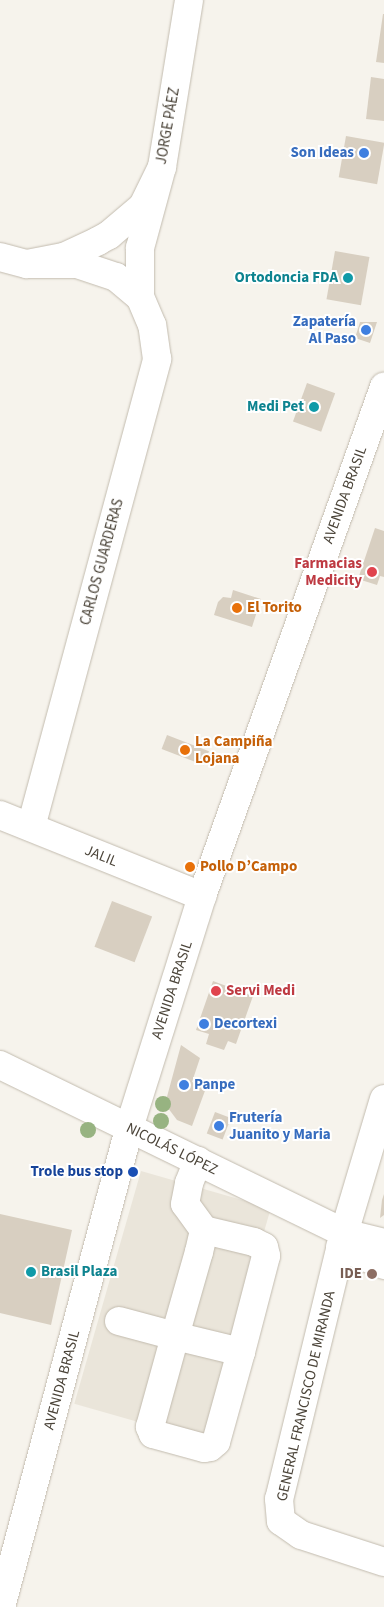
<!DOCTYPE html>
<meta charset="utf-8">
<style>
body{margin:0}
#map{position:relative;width:384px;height:1607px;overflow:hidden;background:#f6f3ec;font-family:"Source Sans 3",sans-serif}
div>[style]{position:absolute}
.residential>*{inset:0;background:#eae5da;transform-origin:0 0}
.building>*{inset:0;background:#d8cfc1;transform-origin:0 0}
.roads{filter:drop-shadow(0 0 1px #c2bbae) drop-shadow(0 0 1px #c2bbae)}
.minor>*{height:28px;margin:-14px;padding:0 14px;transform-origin:14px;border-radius:14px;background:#fff}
.trees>*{width:16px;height:16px;margin:-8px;border-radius:50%;background:#97b381}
.dots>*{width:14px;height:14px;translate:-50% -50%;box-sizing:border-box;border:2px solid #fff;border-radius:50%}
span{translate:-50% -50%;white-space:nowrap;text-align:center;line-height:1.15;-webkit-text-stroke:4px #fff;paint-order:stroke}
.street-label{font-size:15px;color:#4b4439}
.shop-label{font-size:15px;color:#366cbe;font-weight:700}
.right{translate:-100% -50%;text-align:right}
.left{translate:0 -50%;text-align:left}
.culture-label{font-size:15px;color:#0d838f;font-weight:700}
.health-label{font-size:15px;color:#be3a42;font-weight:700}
.food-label{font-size:15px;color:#c56008;font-weight:700}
.transit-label{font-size:15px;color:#164399;font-weight:700}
.education-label{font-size:15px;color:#785e54;font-weight:700}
</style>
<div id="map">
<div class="residential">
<i style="left:141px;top:1171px;width:135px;height:242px;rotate:16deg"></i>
</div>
<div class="building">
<i style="clip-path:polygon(383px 14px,384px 14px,384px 63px,376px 62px)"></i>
<i style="clip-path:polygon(371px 77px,384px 79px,384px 121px,366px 119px)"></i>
<i style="left:346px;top:136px;width:39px;height:42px;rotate:10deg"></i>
<i style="left:335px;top:251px;width:35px;height:49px;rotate:10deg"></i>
<i style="clip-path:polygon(360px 322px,377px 322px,370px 343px,355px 338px)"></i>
<i style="left:307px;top:383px;width:30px;height:41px;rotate:20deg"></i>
<i style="clip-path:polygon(375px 528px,384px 531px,384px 577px,380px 576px,377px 585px,358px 579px)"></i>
<i style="clip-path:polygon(233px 590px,261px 599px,252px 627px,214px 615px,218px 602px,223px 597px,231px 598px)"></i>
<i style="left:167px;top:735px;width:45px;height:15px;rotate:21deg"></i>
<i style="left:112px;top:901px;width:43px;height:49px;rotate:21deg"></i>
<i style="clip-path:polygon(213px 981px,253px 996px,236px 1044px,228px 1041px,224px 1050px,206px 1044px,209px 1034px,196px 1030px)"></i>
<i style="clip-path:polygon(181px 1045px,200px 1058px,192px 1082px,206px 1088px,192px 1126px,177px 1120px,165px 1104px)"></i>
<i style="left:215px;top:1112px;width:17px;height:23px;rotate:21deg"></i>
<i style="clip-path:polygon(384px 1194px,384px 1215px,380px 1218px,382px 1200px)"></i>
<i style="clip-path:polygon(0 1214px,72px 1230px,51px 1325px,0 1313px)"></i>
</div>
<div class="roads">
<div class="minor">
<i style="left:0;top:257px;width:28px;rotate:15deg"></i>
<i style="left:27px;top:264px;width:50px"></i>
<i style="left:77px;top:264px;width:41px;rotate:18.4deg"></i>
<i style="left:116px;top:277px;width:31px;rotate:40deg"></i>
<i style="left:27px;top:264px;width:38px;rotate:-11deg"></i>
<i style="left:64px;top:257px;width:38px;rotate:-25deg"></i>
<i style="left:98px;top:241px;width:13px;rotate:-29deg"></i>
<i style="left:109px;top:235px;width:45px;rotate:-40.5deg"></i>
<i style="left:143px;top:206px;width:43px;rotate:-64deg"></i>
<i style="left:162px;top:167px;width:169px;rotate:-80.8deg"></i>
<i style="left:0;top:815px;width:218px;rotate:21.9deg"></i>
<i style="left:31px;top:827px;width:485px;rotate:-74.9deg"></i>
<i style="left:157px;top:359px;width:34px;rotate:-98deg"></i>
<i style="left:152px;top:325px;width:30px;rotate:-113deg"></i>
<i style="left:140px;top:297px;width:49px;rotate:-90deg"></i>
<i style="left:140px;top:248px;width:84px;rotate:-74.8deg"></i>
<i style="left:0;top:1065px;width:383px;rotate:26deg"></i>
<i style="left:344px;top:1233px;width:41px;rotate:14deg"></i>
<i style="left:384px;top:1099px;width:140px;rotate:106.6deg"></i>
<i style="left:344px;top:1233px;width:274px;rotate:103.7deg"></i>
<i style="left:279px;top:1499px;width:22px;rotate:85deg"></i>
<i style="left:281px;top:1521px;width:24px;rotate:35deg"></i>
<i style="left:301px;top:1535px;width:87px;rotate:18deg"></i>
<i style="left:204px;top:1230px;width:51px;rotate:13.5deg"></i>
<i style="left:254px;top:1242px;width:11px;rotate:27deg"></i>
<i style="left:264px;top:1247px;width:9px;rotate:77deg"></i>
<i style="left:266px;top:1256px;width:99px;rotate:104.6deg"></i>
<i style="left:340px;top:1247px;width:48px;rotate:22.2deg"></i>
<i style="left:119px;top:1321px;width:58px;rotate:15deg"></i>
<i style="left:175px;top:1336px;width:68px;rotate:13.6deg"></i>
<i style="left:241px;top:1352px;width:93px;rotate:105.5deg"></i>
<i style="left:216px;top:1442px;width:8px;rotate:140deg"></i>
<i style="left:210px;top:1447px;width:6px;rotate:171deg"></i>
<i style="left:204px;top:1448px;width:53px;rotate:-164.6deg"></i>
<i style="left:153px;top:1434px;width:8px;rotate:-113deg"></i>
<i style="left:150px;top:1427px;width:94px;rotate:-74.6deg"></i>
<i style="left:175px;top:1336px;width:87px;rotate:-74.1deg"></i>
<i style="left:199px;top:1252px;width:23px;rotate:-77deg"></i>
<i style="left:204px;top:1230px;width:32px;rotate:-126deg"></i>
<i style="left:185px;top:1204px;width:21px;rotate:-79deg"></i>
<i style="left:189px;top:1183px;width:24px;rotate:-68deg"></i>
<i style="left:1px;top:1607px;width:496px;rotate:-75deg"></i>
<i style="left:129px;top:1128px;width:243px;rotate:-72.5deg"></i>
<i style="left:202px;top:896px;width:541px;rotate:-70.32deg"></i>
</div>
</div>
<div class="trees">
<i style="left:163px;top:1104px"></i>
<i style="left:161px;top:1121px"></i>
<i style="left:88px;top:1130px"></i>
</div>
<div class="dots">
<i style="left:364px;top:153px;background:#3f7fe0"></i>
<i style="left:348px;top:278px;background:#0f9aa8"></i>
<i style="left:366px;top:330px;background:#3f7fe0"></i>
<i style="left:314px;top:407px;background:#0f9aa8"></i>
<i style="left:372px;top:572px;background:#e0444e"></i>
<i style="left:237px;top:608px;background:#e8710a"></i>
<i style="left:185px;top:750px;background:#e8710a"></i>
<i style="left:190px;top:867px;background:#e8710a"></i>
<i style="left:216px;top:991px;background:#e0444e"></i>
<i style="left:204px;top:1024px;background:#3f7fe0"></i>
<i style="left:184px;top:1085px;background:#3f7fe0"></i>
<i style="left:219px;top:1126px;background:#3f7fe0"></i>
<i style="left:133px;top:1172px;background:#1a4fb4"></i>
<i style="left:31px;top:1272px;background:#0f9aa8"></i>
<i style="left:372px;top:1274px;background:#8d6e63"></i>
</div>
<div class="street-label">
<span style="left:168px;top:126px;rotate:-80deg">JORGE PÁEZ</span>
<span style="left:345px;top:495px;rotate:-70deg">AVENIDA BRASIL</span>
<span style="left:102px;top:562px;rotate:-75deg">CARLOS GUARDERAS</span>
<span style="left:101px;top:856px;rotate:22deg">JALIL</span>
<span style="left:172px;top:990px;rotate:-72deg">AVENIDA BRASIL</span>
<span style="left:172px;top:1149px;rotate:26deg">NICOLÁS LÓPEZ</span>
<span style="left:62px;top:1380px;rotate:-75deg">AVENIDA BRASIL</span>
<span style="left:306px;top:1396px;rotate:-77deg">GENERAL FRANCISCO DE MIRANDA</span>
</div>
<div class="shop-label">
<span class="right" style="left:354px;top:153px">Son Ideas</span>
<span class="right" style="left:356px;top:330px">Zapatería<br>Al Paso</span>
<span class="left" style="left:214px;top:1024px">Decortexi</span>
<span class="left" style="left:194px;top:1085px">Panpe</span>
<span class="left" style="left:229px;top:1126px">Frutería<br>Juanito y Maria</span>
</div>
<div class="culture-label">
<span class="right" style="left:338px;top:278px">Ortodoncia FDA</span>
<span class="right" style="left:304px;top:407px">Medi Pet</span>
<span class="left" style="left:41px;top:1272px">Brasil Plaza</span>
</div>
<div class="health-label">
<span class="right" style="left:362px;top:572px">Farmacias<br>Medicity</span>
<span class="left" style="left:226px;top:991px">Servi Medi</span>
</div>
<div class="food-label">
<span class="left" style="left:247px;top:608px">El Torito</span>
<span class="left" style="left:195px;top:750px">La Campiña<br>Lojana</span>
<span class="left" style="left:200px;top:867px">Pollo D’Campo</span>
</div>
<div class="transit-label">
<span class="right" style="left:123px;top:1172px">Trole bus stop</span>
</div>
<div class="education-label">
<span class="right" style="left:362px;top:1274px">IDE</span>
</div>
</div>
